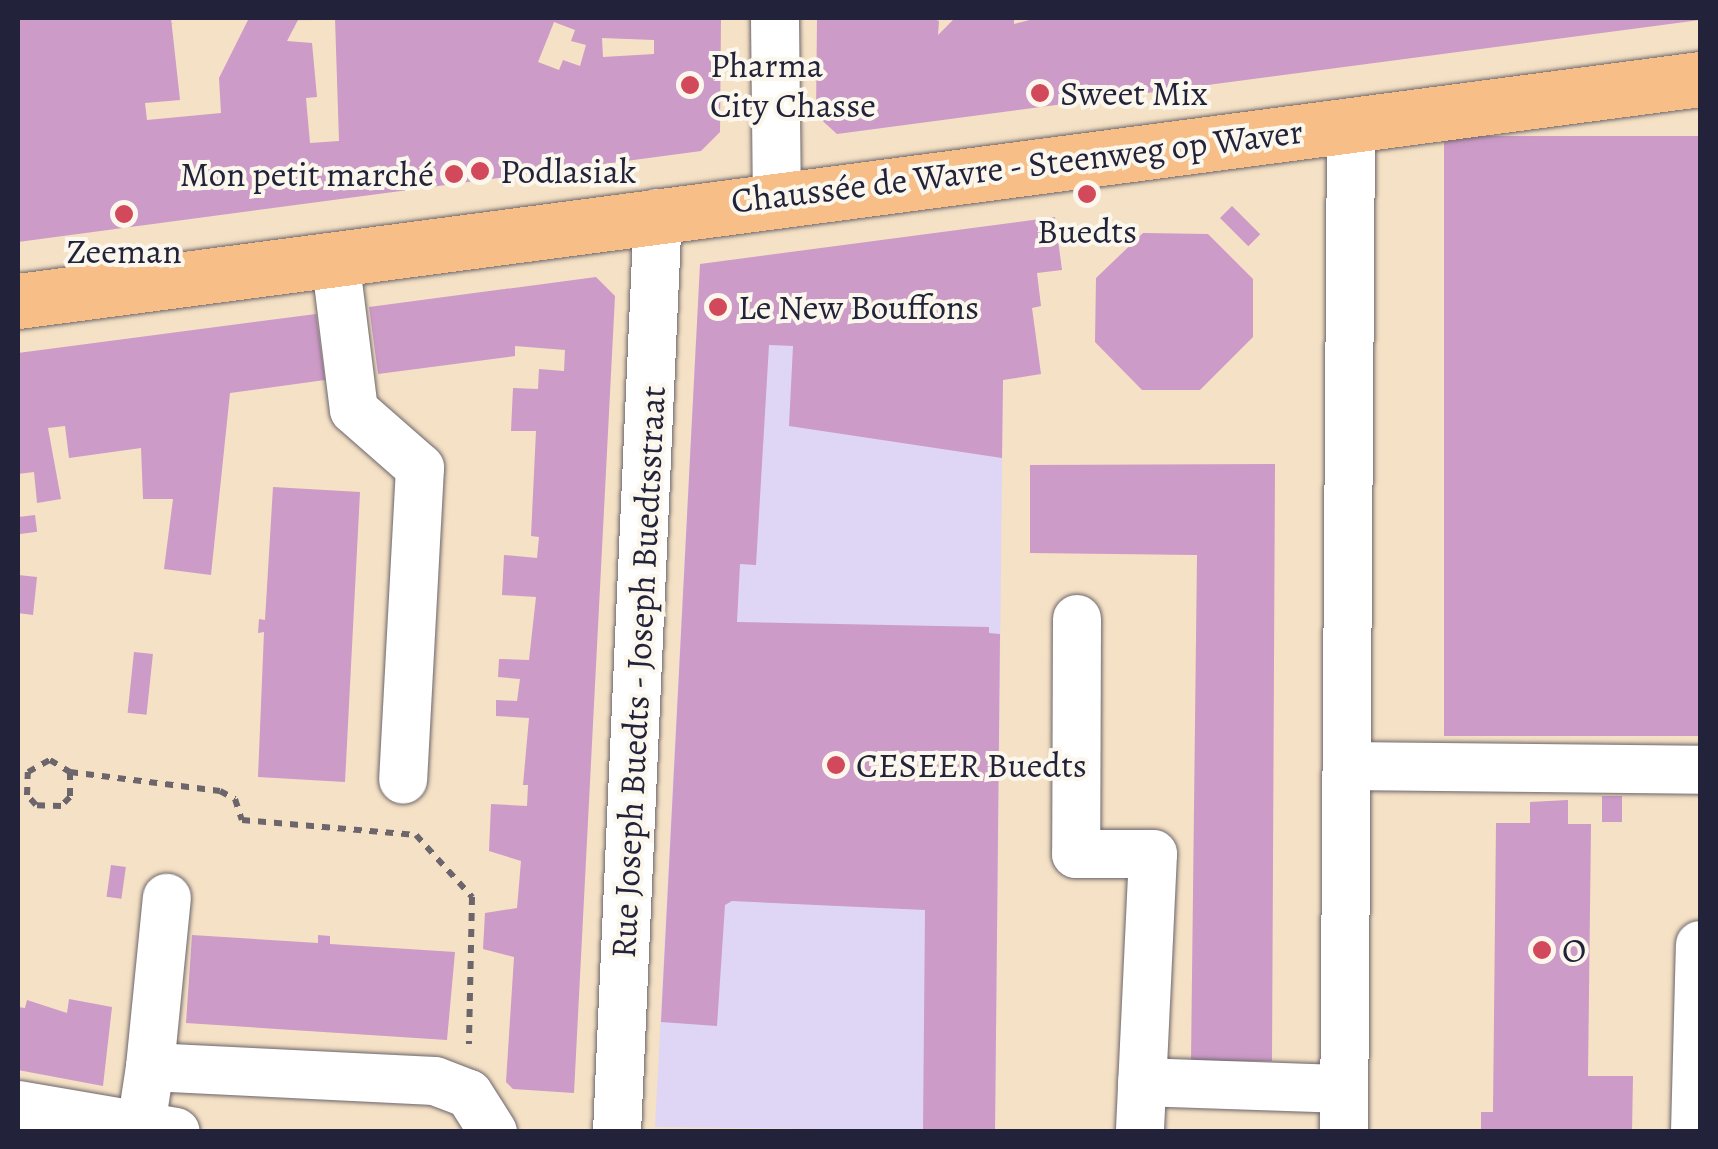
<!DOCTYPE html>
<meta charset="utf-8">
<style>
body{margin:0}
#map{position:relative;width:1718px;height:1149px;overflow:hidden;background:#f5e1c5;font-family:Alegreya,serif}
div>[style]{position:absolute}
.built>*{inset:0;background:#dfd5f5}
.building>*{inset:0;background:#cc9bc7;transform-origin:0 0}
.path>*{height:6px;margin-top:-3px;transform-origin:0;background:repeating-linear-gradient(90deg,#6c656b 0 8px,transparent 0 16px)}
.roads{filter:drop-shadow(0 0 2px #6c656b) drop-shadow(0 0 2px #6c656b)}
.minor>*{height:48px;margin:-24px;padding:0 24px;transform-origin:24px;border-radius:24px;background:#fff}
.major>*{height:55px;margin:-27.5px;padding:0 27.5px;transform-origin:27.5px;border-radius:27.5px;background:#f7be87}
.dots>*{width:28px;height:28px;translate:-50% -50%;box-sizing:border-box;border:5px solid #fbf7ec;border-radius:50%}
span{translate:-50% -50%;white-space:nowrap;text-align:center;line-height:1.15;-webkit-text-stroke:8px #fbf7ec;paint-order:stroke}
.poi-label{font-size:35px;color:#22223b}
.left{translate:0 -50%;text-align:left}
.right{translate:-100% -50%;text-align:right}
.street-label{font-size:35px;color:#22223b}
.frame{position:absolute;inset:0;border:20px solid #22223b;pointer-events:none}
</style>
<div id="map">
<div class="built">
<i style="clip-path:polygon(696px 341px,792px 346px,1003px 380px,995px 1131px,655px 1127px)"></i>
</div>
<div class="building">
<i style="clip-path:polygon(evenodd,18px 18px,171px 18px,180px 100px,145px 103px,147px 120px,221px 113px,219px 78px,249px 18px,299px 18px,287px 41px,312px 43px,317px 97px,306px 98px,310px 143px,339px 141px,335px 18px,721px 18px,720px 132px,701px 151px,18px 242px,18px 18px,554px 22px,575px 30px,571px 41px,586px 45px,580px 66px,563px 60px,559px 70px,538px 62px,554px 22px,18px 18px,602px 38px,654px 40px,654px 54px,603px 57px,602px 38px)"></i>
<i style="clip-path:polygon(817px 18px,931px 18px,939px 21px,938px 35px,955px 18px,1014px 18px,1014px 24px,1037px 18px,1700px 20px,837px 134px,816px 115px)"></i>
<i style="left:1700px;top:136px;width:600px;height:256px;rotate:90deg"></i>
<i style="left:1232px;top:206px;width:40px;height:17px;rotate:45deg"></i>
<i style="clip-path:polygon(1055px 217px,1062px 270px,1037px 273px,1041px 306px,1032px 308px,1041px 374px,1003px 380px,1002px 458px,789px 426px,793px 346px,769px 345px,756px 565px,740px 564px,737px 622px,989px 627px,989px 633px,1000px 634px,995px 1132px,923px 1132px,925px 910px,732px 901px,725px 905px,717px 1026px,661px 1022px,700px 264px)"></i>
<i style="clip-path:polygon(1143px 233px,1208px 234px,1253px 279px,1253px 337px,1200px 390px,1142px 390px,1095px 342px,1096px 278px)"></i>
<i style="clip-path:polygon(596px 277px,615px 296px,574px 1093px,513px 1089px,506px 1082px,514px 957px,483px 949px,485px 913px,517px 908px,521px 861px,489px 851px,491px 804px,527px 806px,528px 785px,523px 785px,529px 718px,496px 716px,496px 700px,517px 701px,520px 679px,498px 677px,499px 659px,529px 660px,536px 597px,502px 595px,504px 555px,537px 558px,539px 537px,531px 536px,536px 431px,511px 431px,513px 388px,538px 389px,539px 369px,564px 371px,565px 350px,515px 346px,515px 356px,378px 374px,369px 307px)"></i>
<i style="clip-path:polygon(316px 314px,325px 380px,230px 393px,211px 575px,164px 569px,173px 499px,143px 499px,141px 448px,69px 458px,65px 426px,48px 428px,61px 499px,37px 503px,34px 472px,18px 474px,18px 353px)"></i>
<i style="clip-path:polygon(1275px 464px,1272px 1061px,1191px 1061px,1197px 555px,1030px 553px,1030px 465px)"></i>
<i style="clip-path:polygon(273px 487px,360px 492px,345px 782px,258px 777px,264px 632px,258px 633px,259px 619px,265px 620px)"></i>
<i style="left:35px;top:515px;width:17px;height:17px;rotate:83deg"></i>
<i style="clip-path:polygon(18px 575px,37px 577px,33px 615px,18px 613px)"></i>
<i style="left:134px;top:652px;width:19px;height:61px;rotate:6deg"></i>
<i style="left:1602px;top:796px;width:20px;height:26px"></i>
<i style="clip-path:polygon(1568px 800px,1568px 824px,1591px 824px,1588px 1076px,1633px 1076px,1632px 1132px,1481px 1132px,1481px 1112px,1493px 1112px,1496px 823px,1530px 823px,1530px 802px)"></i>
<i style="left:111px;top:865px;width:15px;height:32px;rotate:8deg"></i>
<i style="clip-path:polygon(192px 935px,318px 943px,318px 935px,330px 936px,330px 944px,455px 952px,447px 1040px,186px 1023px)"></i>
<i style="clip-path:polygon(69px 999px,112px 1007px,103px 1086px,18px 1070px,18px 1007px,25px 1008px,27px 1000px,67px 1013px)"></i>
</div>
<div class="path">
<i style="left:70px;top:772px;width:25px;rotate:90deg"></i>
<i style="left:70px;top:797px;width:13px;rotate:135deg"></i>
<i style="left:61px;top:806px;width:25px;rotate:-178deg"></i>
<i style="left:36px;top:805px;width:13px;rotate:-132deg"></i>
<i style="left:27px;top:795px;width:23px;rotate:-88deg"></i>
<i style="left:28px;top:772px;width:25px;rotate:-29deg"></i>
<i style="left:50px;top:760px;width:23px;rotate:31deg"></i>
<i style="left:70px;top:772px;width:151px;rotate:7.2deg"></i>
<i style="left:220px;top:791px;width:17px;rotate:28deg"></i>
<i style="left:235px;top:799px;width:22px;rotate:72deg"></i>
<i style="left:242px;top:820px;width:175px;rotate:4.9deg"></i>
<i style="left:416px;top:835px;width:84px;rotate:47.9deg"></i>
<i style="left:472px;top:897px;width:147px;rotate:91.2deg"></i>
</div>
<div class="roads">
<div class="minor">
<i style="left:775px;top:18px;width:179px;rotate:89.4deg"></i>
<i style="left:335px;top:258px;width:153px;rotate:82.9deg"></i>
<i style="left:354px;top:410px;width:88px;rotate:41.3deg"></i>
<i style="left:420px;top:468px;width:312px;rotate:93.1deg"></i>
<i style="left:1077px;top:619px;width:235px;rotate:90.2deg"></i>
<i style="left:1076px;top:854px;width:77px"></i>
<i style="left:1153px;top:854px;width:278px;rotate:92.7deg"></i>
<i style="left:1347px;top:766px;width:353px;rotate:0.6deg"></i>
<i style="left:150px;top:1067px;width:170px;rotate:-84.3deg"></i>
<i style="left:1142px;top:1082px;width:202px;rotate:2deg"></i>
<i style="left:18px;top:1105px;width:160px;rotate:9.7deg"></i>
<i style="left:141px;top:1126px;width:60px;rotate:-81.3deg"></i>
<i style="left:150px;top:1067px;width:285px;rotate:2.8deg"></i>
<i style="left:435px;top:1081px;width:36px;rotate:21deg"></i>
<i style="left:469px;top:1094px;width:45px;rotate:57.7deg"></i>
<i style="left:617px;top:1132px;width:920px;rotate:-87.45deg"></i>
<i style="left:1344px;top:1132px;width:1008px;rotate:-89.6deg"></i>
<i style="left:1695px;top:1132px;width:187px;rotate:-88.5deg"></i>
</div>
<div class="major">
<i style="left:18px;top:301px;width:1697px;rotate:-7.52deg"></i>
</div>
</div>
<div class="dots">
<i style="left:690px;top:85px;background:#d1495b"></i>
<i style="left:1040px;top:93px;background:#d1495b"></i>
<i style="left:480px;top:171px;background:#d1495b"></i>
<i style="left:454px;top:174px;background:#d1495b"></i>
<i style="left:1087px;top:194px;background:#d1495b"></i>
<i style="left:124px;top:214px;background:#d1495b"></i>
<i style="left:718px;top:307px;background:#d1495b"></i>
<i style="left:836px;top:765px;background:#d1495b"></i>
<i style="left:1542px;top:950px;background:#d1495b"></i>
</div>
<div class="poi-label">
<span class="left" style="left:710px;top:85px">Pharma<br>City Chasse</span>
<span class="left" style="left:1060px;top:93px">Sweet Mix</span>
<span class="left" style="left:500px;top:171px">Podlasiak</span>
<span class="right" style="left:434px;top:174px">Mon petit marché</span>
<span style="left:1087px;top:231px">Buedts</span>
<span style="left:124px;top:251px">Zeeman</span>
<span class="left" style="left:738px;top:307px">Le New Bouffons</span>
<span class="left" style="left:856px;top:765px">CESEER Buedts</span>
<span class="left" style="left:1562px;top:950px">O</span>
</div>
<div class="street-label">
<span style="left:1017px;top:166px;rotate:-7deg">Chaussée de Wavre - Steenweg op Waver</span>
<span style="left:638px;top:672px;rotate:-87deg">Rue Joseph Buedts - Joseph Buedtsstraat</span>
</div>
<div class="frame"></div>
</div>
